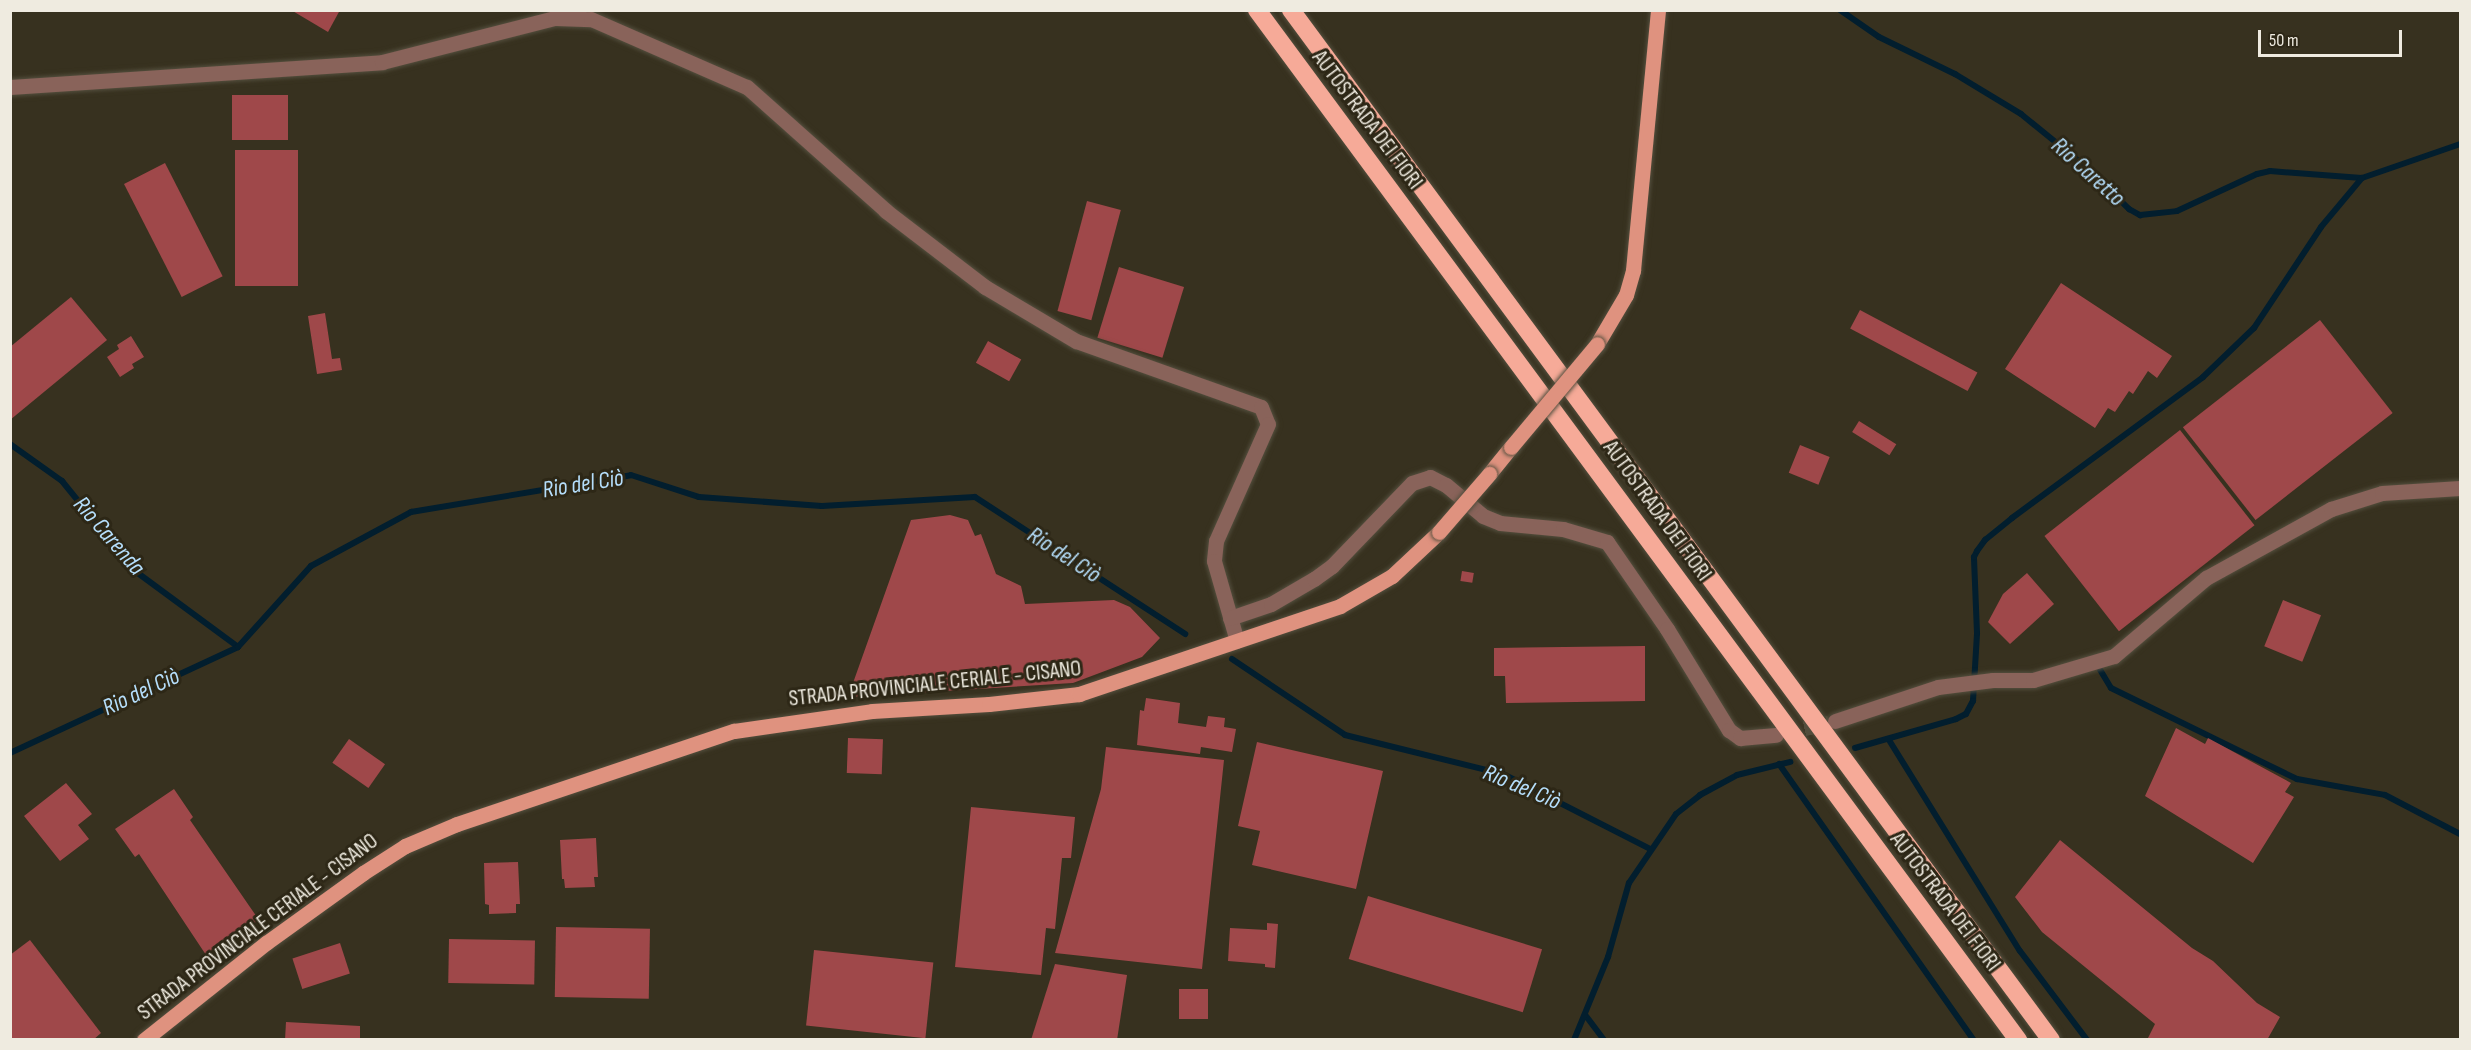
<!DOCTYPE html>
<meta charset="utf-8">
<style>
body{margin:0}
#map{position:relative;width:2471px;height:1050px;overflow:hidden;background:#37311f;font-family:"Sofia Sans Condensed",sans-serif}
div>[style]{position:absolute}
.stream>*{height:6px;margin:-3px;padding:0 3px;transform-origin:3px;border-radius:3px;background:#021e2e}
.building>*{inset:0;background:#9f484a;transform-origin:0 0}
.minor-tunnel>*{height:15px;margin-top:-7.5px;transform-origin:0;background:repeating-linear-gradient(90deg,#534d3c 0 15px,transparent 0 23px)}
.roads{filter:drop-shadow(0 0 2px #544f3e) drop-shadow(0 0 2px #544f3e)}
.minor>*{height:15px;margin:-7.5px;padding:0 7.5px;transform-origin:7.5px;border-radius:7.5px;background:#89635a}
.major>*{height:15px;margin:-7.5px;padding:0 7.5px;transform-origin:7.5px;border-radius:7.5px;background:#df927f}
.highway>*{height:18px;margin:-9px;padding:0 9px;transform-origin:9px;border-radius:9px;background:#f6aa98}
.bridges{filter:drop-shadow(0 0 2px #544f3e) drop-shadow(0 0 2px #544f3e)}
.major-bridge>*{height:15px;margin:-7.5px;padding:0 7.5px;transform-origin:7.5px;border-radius:7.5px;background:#df927f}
span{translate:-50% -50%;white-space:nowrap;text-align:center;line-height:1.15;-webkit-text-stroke:6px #2d2716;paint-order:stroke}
.street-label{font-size:22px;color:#efebe0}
.water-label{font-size:24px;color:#b5defb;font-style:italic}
.frame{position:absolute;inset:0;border:12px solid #efebe0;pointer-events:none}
.scale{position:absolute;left:2258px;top:30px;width:144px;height:27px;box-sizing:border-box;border:3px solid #efebe0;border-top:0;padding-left:8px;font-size:18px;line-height:21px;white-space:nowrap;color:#efebe0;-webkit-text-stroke:4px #2d2716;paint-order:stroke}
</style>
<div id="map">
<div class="stream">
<i style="left:1840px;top:10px;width:47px;rotate:34.7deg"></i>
<i style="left:1879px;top:37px;width:85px;rotate:26deg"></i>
<i style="left:1955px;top:74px;width:77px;rotate:31.2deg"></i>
<i style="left:2021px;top:114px;width:82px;rotate:39.1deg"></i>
<i style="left:2085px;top:166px;width:62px;rotate:44.3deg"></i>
<i style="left:2129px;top:209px;width:13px;rotate:29deg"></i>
<i style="left:2140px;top:215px;width:37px;rotate:-6deg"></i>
<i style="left:2177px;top:211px;width:88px;rotate:-24.8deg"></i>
<i style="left:2257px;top:174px;width:13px;rotate:-13deg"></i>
<i style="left:2270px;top:171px;width:92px;rotate:4.4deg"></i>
<i style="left:2362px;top:178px;width:104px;rotate:-19.1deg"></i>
<i style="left:10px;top:444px;width:64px;rotate:35.4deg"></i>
<i style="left:62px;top:481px;width:116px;rotate:51deg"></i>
<i style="left:135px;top:571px;width:128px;rotate:36.4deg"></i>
<i style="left:1232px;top:659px;width:136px;rotate:33.9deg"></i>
<i style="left:1345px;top:735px;width:163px;rotate:13.9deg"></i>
<i style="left:1503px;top:774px;width:165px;rotate:27deg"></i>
<i style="left:2099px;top:668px;width:23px;rotate:59deg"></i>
<i style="left:2111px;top:688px;width:207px;rotate:26.1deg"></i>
<i style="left:2297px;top:779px;width:89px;rotate:10.3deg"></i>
<i style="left:2385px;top:795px;width:85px;rotate:27.5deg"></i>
<i style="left:1889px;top:740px;width:248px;rotate:58.2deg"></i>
<i style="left:2020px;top:951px;width:111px;rotate:53deg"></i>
<i style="left:1855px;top:748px;width:105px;rotate:-16deg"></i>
<i style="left:1956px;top:719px;width:11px;rotate:-27deg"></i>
<i style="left:1966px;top:714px;width:15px;rotate:-62deg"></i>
<i style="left:1973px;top:701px;width:68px;rotate:-86.6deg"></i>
<i style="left:1977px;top:633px;width:76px;rotate:-92.3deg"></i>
<i style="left:1974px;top:557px;width:7px;rotate:-63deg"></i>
<i style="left:1977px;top:551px;width:14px;rotate:-54deg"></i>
<i style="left:1985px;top:540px;width:35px;rotate:-39deg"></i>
<i style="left:2012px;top:518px;width:237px;rotate:-36.4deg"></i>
<i style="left:2203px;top:377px;width:71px;rotate:-43.9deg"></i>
<i style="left:2254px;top:328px;width:121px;rotate:-56.4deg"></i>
<i style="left:2321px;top:227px;width:64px;rotate:-50.1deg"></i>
<i style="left:10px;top:753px;width:251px;rotate:-24.9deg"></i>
<i style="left:238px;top:647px;width:109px;rotate:-48deg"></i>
<i style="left:311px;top:566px;width:114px;rotate:-28.4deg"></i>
<i style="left:411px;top:512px;width:223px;rotate:-9.5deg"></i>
<i style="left:631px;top:475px;width:71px;rotate:17.9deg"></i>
<i style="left:699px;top:497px;width:123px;rotate:4.2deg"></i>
<i style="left:822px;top:506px;width:153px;rotate:-3.4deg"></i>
<i style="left:975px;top:497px;width:251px;rotate:33.1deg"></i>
<i style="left:1779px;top:764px;width:338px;rotate:54.8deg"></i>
<i style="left:1586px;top:1016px;width:30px;rotate:53deg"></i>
<i style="left:1574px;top:1040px;width:90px;rotate:-67.7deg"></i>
<i style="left:1608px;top:957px;width:77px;rotate:-74.2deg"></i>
<i style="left:1629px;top:883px;width:83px;rotate:-55.7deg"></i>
<i style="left:1676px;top:814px;width:31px;rotate:-38deg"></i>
<i style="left:1700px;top:795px;width:42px;rotate:-28.4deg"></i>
<i style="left:1737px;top:775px;width:55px;rotate:-13.8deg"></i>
</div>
<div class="building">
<i style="clip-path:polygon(291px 10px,340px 10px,328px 32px)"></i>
<i style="left:232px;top:95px;width:56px;height:45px"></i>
<i style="left:235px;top:150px;width:63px;height:136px"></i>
<i style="left:165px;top:163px;width:127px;height:46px;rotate:63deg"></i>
<i style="left:1087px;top:201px;width:35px;height:114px;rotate:15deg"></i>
<i style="left:1119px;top:267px;width:68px;height:74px;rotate:17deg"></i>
<i style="clip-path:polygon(2061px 283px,2172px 356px,2157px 378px,2148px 371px,2133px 394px,2129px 391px,2115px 412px,2108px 408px,2095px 428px,2005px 369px)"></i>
<i style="clip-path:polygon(71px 297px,107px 340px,10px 420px,10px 347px)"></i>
<i style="left:1860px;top:310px;width:133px;height:21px;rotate:28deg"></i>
<i style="clip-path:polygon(325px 313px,332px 359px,340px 358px,342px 370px,317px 374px,308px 316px)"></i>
<i style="left:2320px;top:320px;width:118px;height:174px;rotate:52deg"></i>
<i style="clip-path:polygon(131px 336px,144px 357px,132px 364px,134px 368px,120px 377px,107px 357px,119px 349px,117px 345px)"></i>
<i style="left:988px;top:341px;width:38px;height:25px;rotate:29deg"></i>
<i style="left:1859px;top:421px;width:44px;height:13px;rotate:32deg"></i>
<i style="left:2180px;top:430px;width:121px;height:172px;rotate:52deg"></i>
<i style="left:1800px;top:445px;width:32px;height:30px;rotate:22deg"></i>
<i style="clip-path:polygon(950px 515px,968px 520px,975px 536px,981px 534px,996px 574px,1021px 586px,1025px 604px,1114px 600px,1130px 607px,1160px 638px,1142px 657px,1073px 683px,848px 697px,911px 520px)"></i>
<i style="left:1462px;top:571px;width:12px;height:10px;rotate:9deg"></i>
<i style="clip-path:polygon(2027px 573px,2054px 604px,2010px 644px,1988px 622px,2003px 594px)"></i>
<i style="left:2283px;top:600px;width:41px;height:50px;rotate:22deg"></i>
<i style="clip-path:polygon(1645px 646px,1645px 701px,1506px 703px,1505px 676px,1494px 676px,1494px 648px)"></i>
<i style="clip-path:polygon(1146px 698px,1180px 703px,1178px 723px,1206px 727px,1208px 716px,1225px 718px,1224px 727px,1236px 729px,1232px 752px,1201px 747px,1200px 754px,1137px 745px,1140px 710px,1144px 711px)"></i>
<i style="clip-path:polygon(2176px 728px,2205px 744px,2208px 738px,2291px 783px,2285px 792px,2294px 797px,2253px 863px,2145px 796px)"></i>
<i style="left:848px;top:738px;width:35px;height:35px;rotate:2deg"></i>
<i style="left:349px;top:739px;width:44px;height:29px;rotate:35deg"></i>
<i style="clip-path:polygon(1257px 742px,1383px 771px,1356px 889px,1252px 865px,1260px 831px,1238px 826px)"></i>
<i style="clip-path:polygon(1106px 747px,1224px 760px,1202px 969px,1055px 953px,1101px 789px)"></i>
<i style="clip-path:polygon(66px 783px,92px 814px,78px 825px,89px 839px,60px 861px,24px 816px)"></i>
<i style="clip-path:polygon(174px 789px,193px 817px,190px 820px,259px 920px,206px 955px,139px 854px,135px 857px,115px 829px)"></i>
<i style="clip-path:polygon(971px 807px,1075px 817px,1071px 858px,1062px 858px,1055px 929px,1046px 928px,1041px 975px,955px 967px)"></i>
<i style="clip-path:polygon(596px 838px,598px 877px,594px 877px,595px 887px,565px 888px,564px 879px,562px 879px,560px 840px)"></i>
<i style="clip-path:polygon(2060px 840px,2192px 948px,2213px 961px,2257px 1003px,2280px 1017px,2267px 1040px,2147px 1040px,2155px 1024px,2042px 932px,2015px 897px)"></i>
<i style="clip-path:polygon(518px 862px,520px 904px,516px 904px,516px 913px,489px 914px,489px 905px,485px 904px,484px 863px)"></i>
<i style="left:1368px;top:896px;width:182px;height:66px;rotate:17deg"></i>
<i style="clip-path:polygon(1267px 923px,1278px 924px,1275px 968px,1265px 967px,1265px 964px,1228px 961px,1230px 928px,1267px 930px)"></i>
<i style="left:556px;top:927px;width:94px;height:70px;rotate:1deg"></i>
<i style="left:449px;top:939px;width:86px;height:44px;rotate:1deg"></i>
<i style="clip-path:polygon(30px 940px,101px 1033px,93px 1040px,10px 1040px,10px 955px)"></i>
<i style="left:340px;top:943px;width:32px;height:50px;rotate:72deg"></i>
<i style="left:814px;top:950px;width:120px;height:76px;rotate:6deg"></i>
<i style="clip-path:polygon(1055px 964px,1127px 975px,1117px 1040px,1031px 1040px)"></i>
<i style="left:1179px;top:989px;width:29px;height:30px"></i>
<i style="clip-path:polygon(286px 1022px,360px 1026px,360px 1040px,285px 1040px)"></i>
</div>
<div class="minor-tunnel">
<i style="left:1782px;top:733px;width:48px;rotate:-12deg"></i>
</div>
<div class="roads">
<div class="minor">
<i style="left:10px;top:87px;width:373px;rotate:-3.8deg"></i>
<i style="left:382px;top:62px;width:179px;rotate:-14.3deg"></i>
<i style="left:555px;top:18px;width:36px;rotate:2deg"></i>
<i style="left:591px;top:19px;width:170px;rotate:23.6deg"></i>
<i style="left:747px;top:87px;width:186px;rotate:41.7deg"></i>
<i style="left:886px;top:211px;width:125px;rotate:37.5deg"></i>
<i style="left:985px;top:287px;width:106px;rotate:30.7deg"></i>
<i style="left:1076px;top:341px;width:196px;rotate:19.6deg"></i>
<i style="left:1261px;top:407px;width:18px;rotate:68deg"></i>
<i style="left:1268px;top:424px;width:128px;rotate:114deg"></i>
<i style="left:1216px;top:541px;width:20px;rotate:96deg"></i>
<i style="left:1214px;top:561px;width:83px;rotate:74deg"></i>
<i style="left:1230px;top:618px;width:43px;rotate:-18.9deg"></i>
<i style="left:1271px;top:604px;width:50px;rotate:-30.2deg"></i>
<i style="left:1314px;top:579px;width:22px;rotate:-36deg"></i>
<i style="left:1332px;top:566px;width:115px;rotate:-46.1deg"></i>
<i style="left:1412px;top:483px;width:19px;rotate:-18deg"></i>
<i style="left:1430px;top:477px;width:18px;rotate:27deg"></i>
<i style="left:1446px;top:485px;width:48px;rotate:40deg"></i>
<i style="left:1483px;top:516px;width:18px;rotate:22deg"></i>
<i style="left:1500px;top:523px;width:63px;rotate:5.4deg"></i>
<i style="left:1563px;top:529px;width:46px;rotate:16.5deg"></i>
<i style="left:1607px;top:542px;width:106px;rotate:55.4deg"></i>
<i style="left:1667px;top:629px;width:119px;rotate:58.5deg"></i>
<i style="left:1729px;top:730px;width:14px;rotate:36deg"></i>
<i style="left:1740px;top:738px;width:36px;rotate:-5deg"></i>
<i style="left:1835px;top:721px;width:108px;rotate:-18.3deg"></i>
<i style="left:1938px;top:687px;width:55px;rotate:-7.3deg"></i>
<i style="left:1993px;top:680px;width:40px"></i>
<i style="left:2033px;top:680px;width:84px;rotate:-16.5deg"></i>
<i style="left:2114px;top:656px;width:121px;rotate:-40.3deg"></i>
<i style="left:2206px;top:578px;width:143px;rotate:-28.9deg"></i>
<i style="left:2331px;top:509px;width:53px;rotate:-17.4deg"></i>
<i style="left:2382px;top:493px;width:78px;rotate:-3.7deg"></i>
</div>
<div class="major">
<i style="left:1597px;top:344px;width:57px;rotate:-59.4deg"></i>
<i style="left:1626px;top:295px;width:26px;rotate:-74deg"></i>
<i style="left:1633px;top:270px;width:261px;rotate:-84.5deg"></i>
<i style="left:1489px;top:474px;width:35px;rotate:-51deg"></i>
<i style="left:144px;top:1040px;width:156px;rotate:-38.5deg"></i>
<i style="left:266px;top:943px;width:120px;rotate:-35.8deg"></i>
<i style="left:363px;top:873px;width:50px;rotate:-32.7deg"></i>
<i style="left:405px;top:846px;width:56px;rotate:-22.9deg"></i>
<i style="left:457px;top:824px;width:292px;rotate:-18.6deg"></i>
<i style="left:734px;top:731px;width:139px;rotate:-8.2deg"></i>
<i style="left:872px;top:711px;width:117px;rotate:-3.4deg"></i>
<i style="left:989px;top:704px;width:91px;rotate:-6.3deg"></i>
<i style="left:1079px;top:694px;width:275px;rotate:-18.6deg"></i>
<i style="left:1340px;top:606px;width:60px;rotate:-30deg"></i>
<i style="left:1392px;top:576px;width:64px;rotate:-43.1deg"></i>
</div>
<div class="highway">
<i style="left:1257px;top:10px;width:1281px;rotate:53.54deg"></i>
<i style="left:1291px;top:10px;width:1280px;rotate:53.58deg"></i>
</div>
</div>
<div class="bridges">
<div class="major-bridge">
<i style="left:1511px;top:447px;width:134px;rotate:-50.1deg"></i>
<i style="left:1439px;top:532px;width:77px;rotate:-49.2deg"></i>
</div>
</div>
<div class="street-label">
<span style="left:1367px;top:120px;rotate:53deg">AUTOSTRADA DEI FIORI</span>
<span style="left:1657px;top:511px;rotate:54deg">AUTOSTRADA DEI FIORI</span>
<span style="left:935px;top:684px;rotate:-6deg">STRADA PROVINCIALE CERIALE - CISANO</span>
<span style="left:1945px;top:902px;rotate:53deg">AUTOSTRADA DEI FIORI</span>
<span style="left:258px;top:927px;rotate:-37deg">STRADA PROVINCIALE CERIALE - CISANO</span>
</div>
<div class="water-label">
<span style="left:2088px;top:172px;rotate:42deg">Rio Caretto</span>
<span style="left:583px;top:484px;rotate:-9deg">Rio del Ciò</span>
<span style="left:109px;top:536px;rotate:49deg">Rio Carenda</span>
<span style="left:1064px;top:555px;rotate:33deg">Rio del Ciò</span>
<span style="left:141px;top:692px;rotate:-25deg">Rio del Ciò</span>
<span style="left:1522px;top:787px;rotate:23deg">Rio del Ciò</span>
</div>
<div class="frame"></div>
<div class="scale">50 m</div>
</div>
